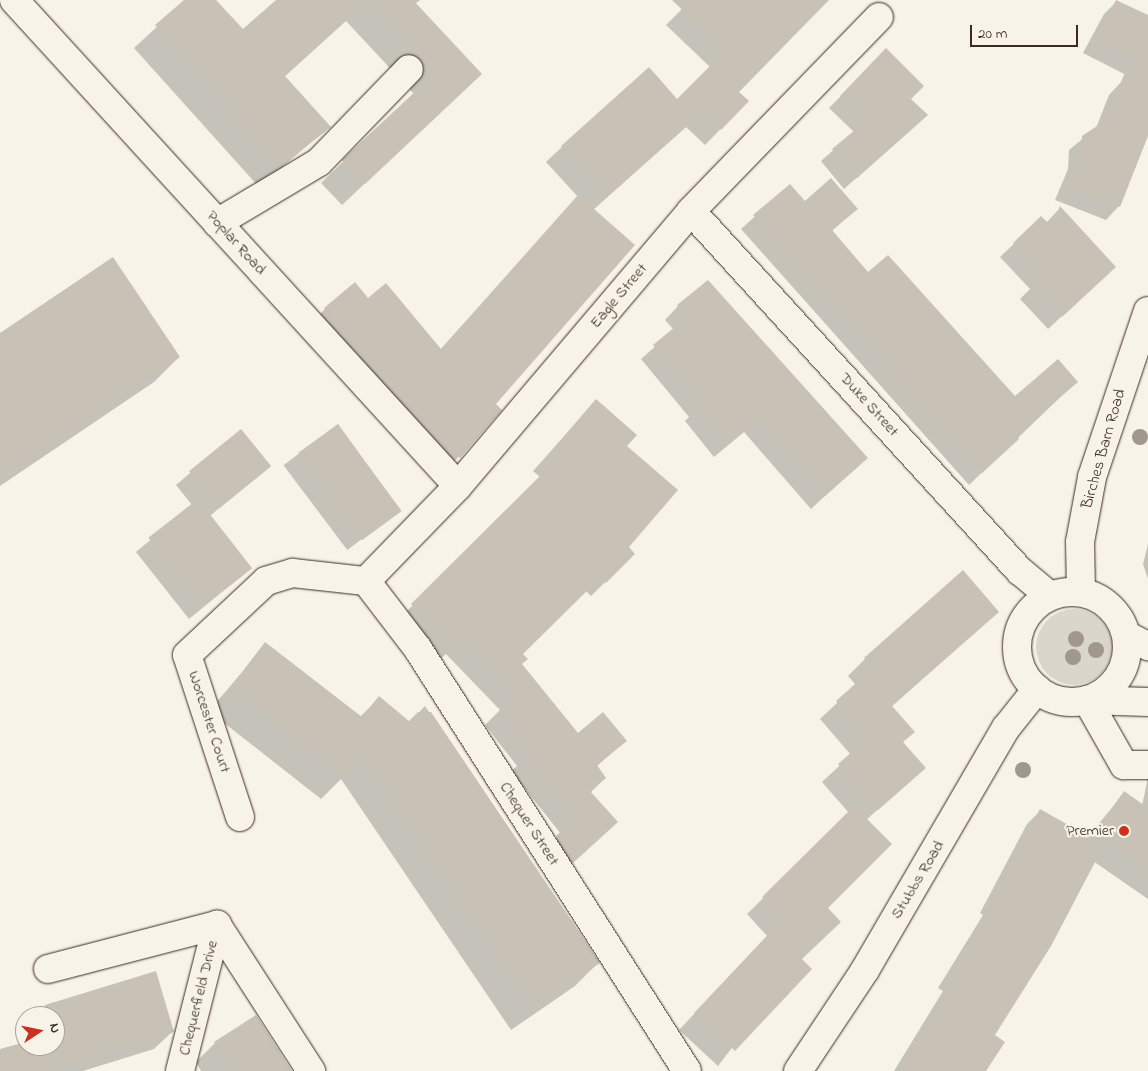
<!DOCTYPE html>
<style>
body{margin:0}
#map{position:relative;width:1148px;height:1071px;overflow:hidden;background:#f7f3e8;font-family:"Indie Flower",sans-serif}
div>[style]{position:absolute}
.green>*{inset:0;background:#dbd6cb}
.round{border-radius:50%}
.shadow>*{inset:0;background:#0003;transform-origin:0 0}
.building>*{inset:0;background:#c8c1b6;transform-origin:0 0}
.roads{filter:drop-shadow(0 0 1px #3b2a1e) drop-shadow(0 0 1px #3b2a1e)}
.minor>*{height:28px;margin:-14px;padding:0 14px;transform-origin:14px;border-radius:14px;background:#f7f3e8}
.major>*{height:28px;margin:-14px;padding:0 14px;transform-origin:14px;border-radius:14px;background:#f7f3e8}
.major>.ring{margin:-14px;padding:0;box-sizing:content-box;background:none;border:28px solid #f7f3e8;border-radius:50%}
.trees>*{width:16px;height:16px;margin:-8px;border-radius:50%;background:#a1978c}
.dots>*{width:14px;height:14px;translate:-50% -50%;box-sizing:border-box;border:2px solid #f7f3e8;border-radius:50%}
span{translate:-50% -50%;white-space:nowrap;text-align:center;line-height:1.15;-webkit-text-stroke:4.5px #f7f3e8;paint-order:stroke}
.street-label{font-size:16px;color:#3b2a1e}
.poi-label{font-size:16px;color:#3b2a1e}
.right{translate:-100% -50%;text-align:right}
.north{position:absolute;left:15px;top:1006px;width:50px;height:50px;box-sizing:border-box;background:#f7f3e8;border:1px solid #aca397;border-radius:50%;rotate:79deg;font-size:14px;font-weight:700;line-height:20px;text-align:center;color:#3b2a1e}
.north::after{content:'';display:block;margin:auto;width:18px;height:22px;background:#c8321e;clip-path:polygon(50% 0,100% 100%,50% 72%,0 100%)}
.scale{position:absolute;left:970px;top:25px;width:108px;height:22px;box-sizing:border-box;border:2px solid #3b2a1e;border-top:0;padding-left:6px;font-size:15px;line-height:18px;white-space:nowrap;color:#3b2a1e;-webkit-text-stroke:4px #f7f3e8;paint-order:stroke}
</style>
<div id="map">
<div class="green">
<i class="round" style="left:1036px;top:609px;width:76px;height:76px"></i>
</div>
<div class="shadow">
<i style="clip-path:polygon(186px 0,215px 0,243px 31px,277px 0,420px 0,415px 4px,481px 74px,342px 205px,321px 183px,414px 94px,346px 21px,284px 77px,329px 127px,259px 187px,134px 48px)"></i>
<i style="clip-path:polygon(691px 0,827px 0,738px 92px,748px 101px,705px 145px,686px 127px,593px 210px,494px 404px,501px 410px,441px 476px,307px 327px,325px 309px,368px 300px,440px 350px,578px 197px,546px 162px,562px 147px,677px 101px,710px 67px,666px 25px)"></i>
<i style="clip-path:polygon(1117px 1px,1148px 16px,1148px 70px,1138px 81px,1083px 53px,1104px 14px)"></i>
<i style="clip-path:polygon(886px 50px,909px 99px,914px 127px,844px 189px,821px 161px,854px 132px,829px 108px)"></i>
<i style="clip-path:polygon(1122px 81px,1148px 91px,1148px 129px,1119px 206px,1106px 220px,1055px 200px,1068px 169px,1069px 150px,1096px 128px,1109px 95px)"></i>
<i style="clip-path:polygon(790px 185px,804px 202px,856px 209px,832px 231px,868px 274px,1015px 398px,1076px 382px,969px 485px,741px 229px)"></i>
<i style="clip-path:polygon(1060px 208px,1101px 280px,1048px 329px,1020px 299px,1030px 289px,1000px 257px,1041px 218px,1046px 223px)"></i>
<i style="clip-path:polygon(678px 306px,866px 458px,811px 509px,744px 432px,714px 457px,685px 421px,689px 417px,641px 359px,674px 330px,665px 320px)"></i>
<i style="clip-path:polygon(0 335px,179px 357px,154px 382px,0 486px)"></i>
<i style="clip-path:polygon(596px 401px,625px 446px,627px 547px,634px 554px,591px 596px,586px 591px,522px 654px,520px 664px,578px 734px,625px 741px,596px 767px,605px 778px,590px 793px,602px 836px,558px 876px,542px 852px,561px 834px,511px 771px,517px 766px,485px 725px,500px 710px,446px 654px,438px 661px,398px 620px,540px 477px,533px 471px)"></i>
<i style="left:337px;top:425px;width:106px;height:67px;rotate:53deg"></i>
<i style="clip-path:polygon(241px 430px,269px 465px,210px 516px,251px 568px,189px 619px,136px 552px,192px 505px,176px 485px)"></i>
<i style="clip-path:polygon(1148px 544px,1148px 579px,1143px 564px)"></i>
<i style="clip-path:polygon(997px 612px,891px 707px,907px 784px,866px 820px,800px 959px,718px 1066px,679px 1030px,767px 936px,747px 914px,849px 813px,822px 782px,851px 755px,820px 719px,856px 685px,848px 676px,865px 659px)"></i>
<i style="clip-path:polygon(266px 644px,360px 717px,379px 698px,409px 723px,425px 706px,598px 963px,575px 986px,511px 1030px,341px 779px,321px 799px,209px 711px)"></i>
<i style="clip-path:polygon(1148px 760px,1148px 899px,1093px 861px,993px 1036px,982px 1071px,894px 1071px,943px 991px,938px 988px,983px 915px,980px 913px,1027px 824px,1040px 811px,1088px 837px,1124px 793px,1142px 806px,1147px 782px,1142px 766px)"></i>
<i style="clip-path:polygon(155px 973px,173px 1031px,154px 1049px,83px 1071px,0 1071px,0 1050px,25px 1044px,55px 1046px,55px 1016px,35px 1016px,45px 1006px)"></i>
<i style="clip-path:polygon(215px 1043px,292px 1071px,201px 1071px,196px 1062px)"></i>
</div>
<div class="building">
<i style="clip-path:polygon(184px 0,216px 0,243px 29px,276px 0,368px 0,285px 76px,331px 127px,281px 166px,155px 25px)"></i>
<i style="clip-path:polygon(369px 0,413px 0,482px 74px,365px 184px,342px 160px,436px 72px)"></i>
<i style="clip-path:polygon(672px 0,829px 0,739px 92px,749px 101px,721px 130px,703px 112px,607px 197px,561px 146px,649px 67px,677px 99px,725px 51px)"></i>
<i style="clip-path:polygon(1116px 0,1148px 15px,1148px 136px,1120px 207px,1068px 187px,1080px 155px,1082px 136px,1106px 120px,1131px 57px,1096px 40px)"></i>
<i style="clip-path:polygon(886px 48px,924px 86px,911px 99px,928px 115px,857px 178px,832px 149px,866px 121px,840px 96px)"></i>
<i style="clip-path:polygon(831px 178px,858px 209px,832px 230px,868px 272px,888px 255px,1015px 396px,1058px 359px,1078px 382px,1016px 435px,1019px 439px,982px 473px,753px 215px,790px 184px,805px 201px)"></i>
<i style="clip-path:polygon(578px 195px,635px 245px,496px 404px,502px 410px,460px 458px,393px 392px,324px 308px,355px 282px,368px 298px,386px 283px,441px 349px)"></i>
<i style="clip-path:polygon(1060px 206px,1116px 267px,1062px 317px,1032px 285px,1042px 275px,1013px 243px,1041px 216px,1052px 227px)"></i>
<i style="clip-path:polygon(113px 257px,180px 357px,0 479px,0 333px)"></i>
<i style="clip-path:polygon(708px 280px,868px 458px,825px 496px,758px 420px,728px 444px,697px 407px,702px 403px,653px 345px,687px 317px,677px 305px)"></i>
<i style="clip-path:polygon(596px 399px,637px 435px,627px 446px,678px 490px,629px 547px,635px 554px,606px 583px,601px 577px,523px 654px,528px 659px,522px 664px,578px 733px,603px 712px,627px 741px,597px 765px,606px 778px,590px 791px,618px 822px,573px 863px,556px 836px,575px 819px,525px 756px,531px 751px,499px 710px,516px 696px,461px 640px,454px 647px,411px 604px,554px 462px,547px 456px)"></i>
<i style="left:338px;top:424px;width:108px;height:49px;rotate:54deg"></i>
<i style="left:241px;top:429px;width:48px;height:67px;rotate:51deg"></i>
<i style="left:198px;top:499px;width:88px;height:63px;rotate:52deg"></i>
<i style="clip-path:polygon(963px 570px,999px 612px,892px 706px,915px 732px,903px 742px,926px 768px,878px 810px,838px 764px,868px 738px,836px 701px,873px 668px,864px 658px)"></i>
<i style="clip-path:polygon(265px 642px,362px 717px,379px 696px,409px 721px,418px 712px,431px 712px,600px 963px,534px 1008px,363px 755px,345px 777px,230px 688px)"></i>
<i style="clip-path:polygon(1124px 791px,1148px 808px,1148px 871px,1094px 834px)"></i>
<i style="clip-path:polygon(854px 806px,892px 844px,828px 908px,841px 922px,802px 959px,812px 969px,735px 1051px,694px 1013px,783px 919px,762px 897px)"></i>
<i style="clip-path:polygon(1040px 809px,1104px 845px,1051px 946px,995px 1035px,1005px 1042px,986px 1071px,899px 1071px,955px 978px,950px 974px,995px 902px,992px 900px)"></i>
<i style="clip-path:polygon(156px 971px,174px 1032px,44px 1071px,0 1071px,0 1049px,25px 1042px,25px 1046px,55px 1046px,55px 1016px,48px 1016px,45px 1005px)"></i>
<i style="clip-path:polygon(256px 1015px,292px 1071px,233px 1071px,214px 1042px)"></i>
</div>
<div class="roads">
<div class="minor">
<i style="left:14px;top:0;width:658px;rotate:47.59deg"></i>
<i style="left:691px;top:211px;width:488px;rotate:47.6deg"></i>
<i style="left:1020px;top:571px;width:39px;rotate:40deg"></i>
<i style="left:217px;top:223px;width:119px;rotate:-30.9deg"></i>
<i style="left:319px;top:162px;width:129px;rotate:-45.9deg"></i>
<i style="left:366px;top:581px;width:132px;rotate:-45.9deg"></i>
<i style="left:458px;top:486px;width:360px;rotate:-49.7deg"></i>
<i style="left:691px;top:211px;width:270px;rotate:-45.9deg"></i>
<i style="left:366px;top:581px;width:86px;rotate:52.6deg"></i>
<i style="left:418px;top:649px;width:500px;rotate:57.48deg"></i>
<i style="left:1126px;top:635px;width:25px;rotate:27deg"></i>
<i style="left:1087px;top:700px;width:75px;rotate:60.4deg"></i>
<i style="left:1124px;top:765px;width:24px"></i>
<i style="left:1087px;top:700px;width:61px;rotate:1.9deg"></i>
<i style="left:240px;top:817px;width:170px;rotate:-108.1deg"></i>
<i style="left:187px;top:655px;width:108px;rotate:-43.1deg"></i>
<i style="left:266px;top:581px;width:28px;rotate:-17deg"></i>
<i style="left:293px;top:573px;width:73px;rotate:6.3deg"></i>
<i style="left:48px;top:969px;width:175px;rotate:-14.6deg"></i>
<i style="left:217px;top:925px;width:174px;rotate:57.2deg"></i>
<i style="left:180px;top:1071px;width:151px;rotate:-75.8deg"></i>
</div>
<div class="major">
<i style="left:1081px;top:592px;width:50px;rotate:-91.1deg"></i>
<i style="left:1080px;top:542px;width:66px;rotate:-79.5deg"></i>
<i style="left:1092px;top:477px;width:175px;rotate:-71.4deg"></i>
<i class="ring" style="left:1017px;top:592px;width:82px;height:82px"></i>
<i style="left:798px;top:1071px;width:121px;rotate:-56.4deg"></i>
<i style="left:865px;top:970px;width:280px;rotate:-59.8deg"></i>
<i style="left:1006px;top:728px;width:50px;rotate:-51.5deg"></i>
</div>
</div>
<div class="trees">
<i style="left:1140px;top:437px"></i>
<i style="left:1076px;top:639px"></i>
<i style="left:1096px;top:650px"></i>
<i style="left:1073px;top:657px"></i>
<i style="left:1023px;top:770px"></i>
</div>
<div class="dots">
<i style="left:1124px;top:831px;background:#c8321e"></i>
</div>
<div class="street-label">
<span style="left:236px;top:243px;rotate:48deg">Poplar Road</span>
<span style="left:619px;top:296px;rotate:-50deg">Eagle Street</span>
<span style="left:869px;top:405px;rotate:48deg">Duke Street</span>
<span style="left:1104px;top:449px;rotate:-74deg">Birches Barn Road</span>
<span style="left:209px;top:722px;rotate:72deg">Worcester Court</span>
<span style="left:529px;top:824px;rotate:57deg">Chequer Street</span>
<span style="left:918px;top:880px;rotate:-59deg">Stubbs Road</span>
<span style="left:199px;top:998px;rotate:-76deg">Chequerfield Drive</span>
</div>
<div class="poi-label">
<span class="right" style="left:1114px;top:831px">Premier</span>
</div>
<div class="north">N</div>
<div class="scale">20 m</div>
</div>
